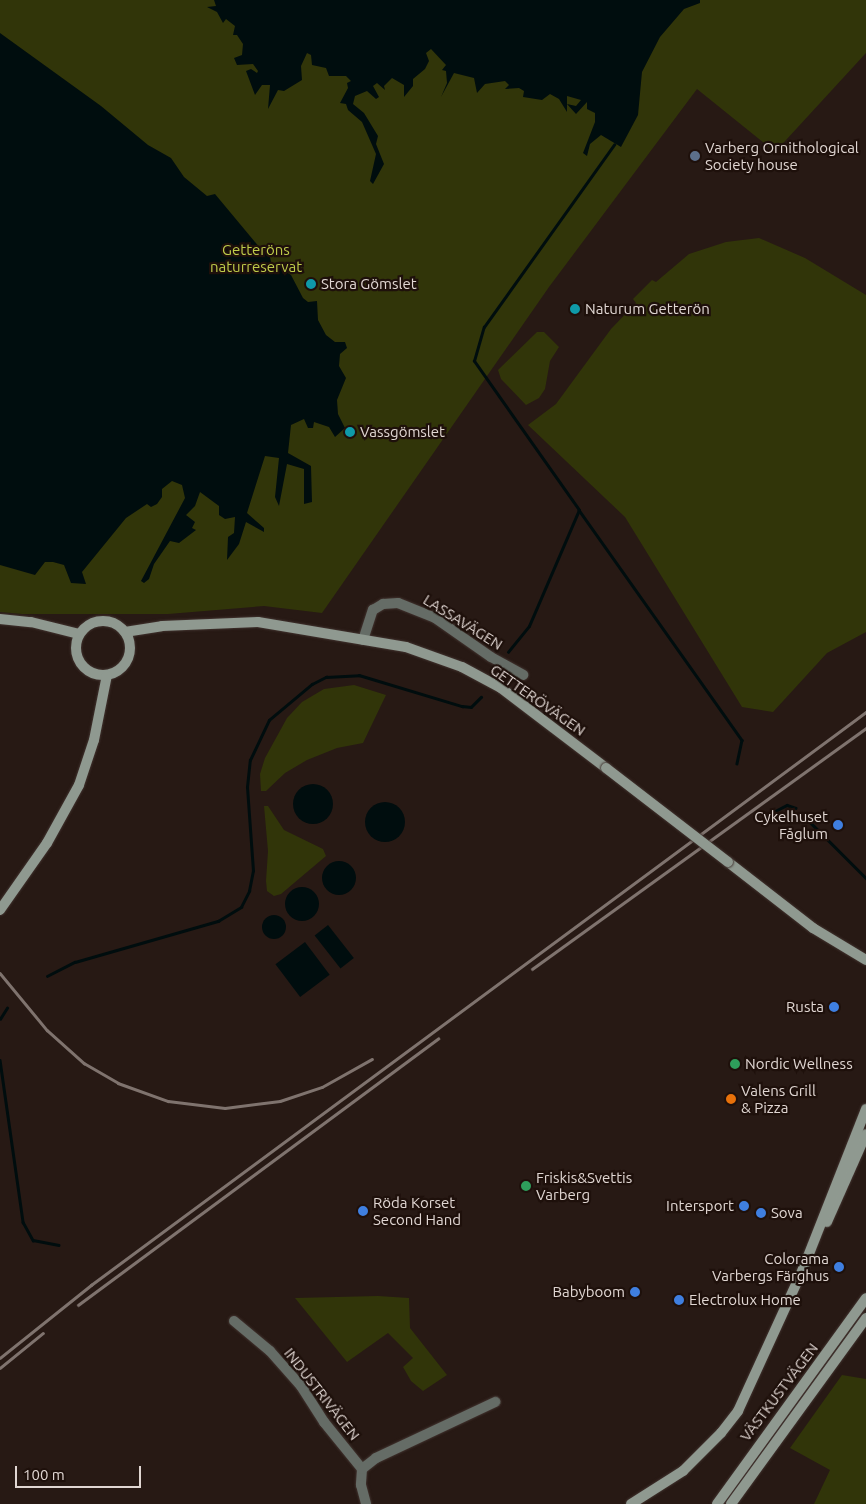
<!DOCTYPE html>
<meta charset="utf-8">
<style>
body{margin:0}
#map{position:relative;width:866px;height:1504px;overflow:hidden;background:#271914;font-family:Ubuntu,sans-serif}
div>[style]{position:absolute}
.green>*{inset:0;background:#313509}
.water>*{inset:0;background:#000d0e;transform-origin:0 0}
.round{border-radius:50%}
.stream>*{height:2.5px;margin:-1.25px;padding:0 1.25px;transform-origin:1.25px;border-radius:1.25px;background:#000d0e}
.roads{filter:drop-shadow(0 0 1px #41332f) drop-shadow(0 0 1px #41332f)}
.street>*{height:10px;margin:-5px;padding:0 5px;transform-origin:5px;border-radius:5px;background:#656c66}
.secondary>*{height:10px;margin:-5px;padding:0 5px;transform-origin:5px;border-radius:5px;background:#8f9990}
.secondary>.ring{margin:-5px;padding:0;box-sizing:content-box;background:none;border:10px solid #8f9990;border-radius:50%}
.rail>*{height:2.5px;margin:-1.25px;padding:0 1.25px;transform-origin:1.25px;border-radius:1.25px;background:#7f736e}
.bridges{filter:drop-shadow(0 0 1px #41332f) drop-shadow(0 0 1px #41332f)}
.secondary-bridge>*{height:10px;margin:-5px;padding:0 5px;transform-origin:5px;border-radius:5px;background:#8f9990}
.dots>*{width:14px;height:14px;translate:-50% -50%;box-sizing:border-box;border:2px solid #1e100b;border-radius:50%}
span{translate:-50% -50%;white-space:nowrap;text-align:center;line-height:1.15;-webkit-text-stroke:4.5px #1e100b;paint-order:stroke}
.poi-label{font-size:15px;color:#e0d6d2}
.left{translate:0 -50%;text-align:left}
.right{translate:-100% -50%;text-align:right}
.park-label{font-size:15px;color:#becb4a}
.street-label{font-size:15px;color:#e0d6d2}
.scale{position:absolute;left:15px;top:1466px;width:126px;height:22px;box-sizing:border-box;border:2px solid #e0d6d2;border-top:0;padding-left:6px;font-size:15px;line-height:18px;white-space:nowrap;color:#e0d6d2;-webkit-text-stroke:4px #1e100b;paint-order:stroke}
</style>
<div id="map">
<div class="green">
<i style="clip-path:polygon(0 0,866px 0,866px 53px,775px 152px,697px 89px,549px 287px,322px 613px,264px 606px,168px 614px,22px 614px,0 612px)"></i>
<i style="clip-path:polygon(759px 238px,805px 258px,866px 295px,866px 632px,827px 653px,773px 712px,742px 707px,625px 517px,528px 425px,556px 404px,611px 329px,636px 303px,633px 299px,652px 280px,656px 282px,689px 254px,726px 242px)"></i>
<i style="clip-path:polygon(537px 332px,544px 332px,559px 347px,550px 361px,545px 389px,539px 398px,526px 405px,501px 379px,498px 370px)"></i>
<i style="clip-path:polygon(354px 685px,386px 695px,363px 743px,337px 748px,307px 760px,285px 773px,266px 791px,261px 791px,260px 774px,265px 758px,287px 718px,302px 702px,324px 689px)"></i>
<i style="clip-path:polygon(264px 806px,268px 806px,284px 830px,323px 849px,326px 856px,281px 894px,274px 896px,267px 891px,266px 881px,268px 851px)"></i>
<i style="clip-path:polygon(378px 1296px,409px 1298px,410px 1328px,447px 1375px,423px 1391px,411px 1381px,403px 1367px,413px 1358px,388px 1333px,347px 1362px,295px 1298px)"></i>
<i style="clip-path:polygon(842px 1375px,866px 1379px,866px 1504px,814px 1504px,830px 1470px,790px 1448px)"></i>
</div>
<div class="water">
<i style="clip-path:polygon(214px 0,700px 0,700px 3px,684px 9px,660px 37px,642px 72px,638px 115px,621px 147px,601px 135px,590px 144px,587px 156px,583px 153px,595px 122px,595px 113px,587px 109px,587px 102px,576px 114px,567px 104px,576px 106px,581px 100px,567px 96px,567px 112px,559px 99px,550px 94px,542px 100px,523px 97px,524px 91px,519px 88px,505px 89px,509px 85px,505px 81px,485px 84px,477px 93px,474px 78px,454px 73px,441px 97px,447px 83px,446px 71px,442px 70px,446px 65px,431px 49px,426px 53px,429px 61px,425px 69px,413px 79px,413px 86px,404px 97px,404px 85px,392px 78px,384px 86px,385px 90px,377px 83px,373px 86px,379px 97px,376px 99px,367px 91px,355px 96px,353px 104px,364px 113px,378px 136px,376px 144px,384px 164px,373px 184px,370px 181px,376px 154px,362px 122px,348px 110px,346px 104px,340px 103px,348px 88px,347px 83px,351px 81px,346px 76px,329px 76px,326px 68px,312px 65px,311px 55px,307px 53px,301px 66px,302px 80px,284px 91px,278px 90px,268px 109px,270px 85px,262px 85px,255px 95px,246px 71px,251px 69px,257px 73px,258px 71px,253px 64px,237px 65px,234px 58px,242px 55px,243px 44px,237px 35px,233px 35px,235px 26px,226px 19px,223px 23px,217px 12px,207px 7px,216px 6px)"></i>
<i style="clip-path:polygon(0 33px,101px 106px,148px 145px,171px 158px,184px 177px,207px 196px,215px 194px,260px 248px,268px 248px,271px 262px,291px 275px,303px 298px,308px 302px,317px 301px,318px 320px,326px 335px,335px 342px,345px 342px,347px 348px,340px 354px,339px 366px,346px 378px,337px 400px,338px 414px,345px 428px,335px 437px,329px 427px,314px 422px,313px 428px,308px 428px,304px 419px,291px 425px,288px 453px,311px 466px,312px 502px,304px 504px,304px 469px,287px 464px,279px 506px,275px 497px,279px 458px,265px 456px,247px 513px,264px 528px,264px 532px,246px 522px,239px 544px,227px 560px,228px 537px,234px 533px,235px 517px,225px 519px,219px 515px,219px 506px,200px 492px,195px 506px,186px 515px,195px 522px,192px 528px,196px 530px,179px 543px,170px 541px,154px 564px,149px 579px,144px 583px,141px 581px,185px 498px,182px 485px,172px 481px,162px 489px,162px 497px,157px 504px,151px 507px,147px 504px,126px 518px,82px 572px,86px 584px,71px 583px,64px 565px,53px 562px,45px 562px,35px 575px,0 565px)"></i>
<i class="round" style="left:293px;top:784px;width:40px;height:40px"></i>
<i class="round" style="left:365px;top:802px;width:40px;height:40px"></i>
<i class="round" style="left:322px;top:861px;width:34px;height:34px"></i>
<i class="round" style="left:285px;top:887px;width:34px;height:34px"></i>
<i class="round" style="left:262px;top:915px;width:24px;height:24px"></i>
<i style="left:328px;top:925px;width:42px;height:17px;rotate:52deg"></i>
<i style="left:305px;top:942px;width:41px;height:37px;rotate:53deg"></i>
</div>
<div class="stream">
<i style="left:579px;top:510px;width:282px;rotate:54.7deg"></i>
<i style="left:742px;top:740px;width:24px;rotate:102deg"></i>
<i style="left:508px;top:652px;width:33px;rotate:-51deg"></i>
<i style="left:529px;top:626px;width:126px;rotate:-66.7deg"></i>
<i style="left:579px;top:510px;width:182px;rotate:-125.2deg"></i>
<i style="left:474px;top:361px;width:35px;rotate:-74deg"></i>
<i style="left:484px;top:327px;width:224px;rotate:-54.5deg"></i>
<i style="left:775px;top:811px;width:13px;rotate:-27deg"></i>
<i style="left:787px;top:805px;width:9px;rotate:18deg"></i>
<i style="left:809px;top:821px;width:81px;rotate:45deg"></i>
<i style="left:47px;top:976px;width:31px;rotate:-27deg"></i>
<i style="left:75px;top:962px;width:149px;rotate:-16deg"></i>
<i style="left:218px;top:921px;width:27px;rotate:-31deg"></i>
<i style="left:241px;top:907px;width:18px;rotate:-63deg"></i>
<i style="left:249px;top:891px;width:20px;rotate:-79deg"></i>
<i style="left:253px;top:871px;width:84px;rotate:-94.1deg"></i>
<i style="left:247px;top:787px;width:27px;rotate:-84deg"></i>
<i style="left:250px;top:760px;width:44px;rotate:-64.6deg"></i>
<i style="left:269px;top:720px;width:56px;rotate:-39.9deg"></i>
<i style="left:312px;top:684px;width:16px;rotate:-27deg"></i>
<i style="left:326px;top:677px;width:33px;rotate:-3deg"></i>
<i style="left:359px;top:675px;width:108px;rotate:16.8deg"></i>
<i style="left:462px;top:706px;width:9px;rotate:6deg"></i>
<i style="left:471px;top:707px;width:14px;rotate:-45deg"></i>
<i style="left:0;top:1019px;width:13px;rotate:-58deg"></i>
<i style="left:0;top:1060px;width:164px;rotate:81.9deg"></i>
<i style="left:23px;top:1222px;width:21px;rotate:61deg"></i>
<i style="left:33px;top:1240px;width:26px;rotate:11deg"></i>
</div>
<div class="roads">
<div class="street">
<i style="left:363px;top:640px;width:32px;rotate:-72deg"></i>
<i style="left:373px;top:610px;width:12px;rotate:-31deg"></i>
<i style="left:383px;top:604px;width:15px;rotate:-4deg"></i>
<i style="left:398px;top:603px;width:40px;rotate:22deg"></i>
<i style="left:435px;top:618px;width:68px;rotate:34.9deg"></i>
<i style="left:491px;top:657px;width:37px;rotate:29deg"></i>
<i style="left:234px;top:1321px;width:47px;rotate:39.8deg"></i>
<i style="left:270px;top:1351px;width:47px;rotate:48.5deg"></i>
<i style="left:301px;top:1386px;width:43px;rotate:57.4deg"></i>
<i style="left:324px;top:1422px;width:60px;rotate:51deg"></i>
<i style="left:362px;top:1469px;width:16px;rotate:94deg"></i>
<i style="left:361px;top:1485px;width:20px;rotate:75deg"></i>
<i style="left:362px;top:1469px;width:18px;rotate:-38deg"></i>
<i style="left:376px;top:1458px;width:132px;rotate:-25.2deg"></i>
</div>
<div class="secondary">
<i style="left:0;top:619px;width:31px;rotate:6deg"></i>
<i style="left:31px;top:622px;width:49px;rotate:14deg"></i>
<i class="ring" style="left:76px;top:621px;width:44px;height:44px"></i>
<i style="left:125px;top:632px;width:37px;rotate:-9deg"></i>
<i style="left:162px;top:626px;width:96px;rotate:-2.4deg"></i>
<i style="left:258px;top:622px;width:150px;rotate:9.6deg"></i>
<i style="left:406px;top:647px;width:59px;rotate:19.7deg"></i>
<i style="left:462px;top:667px;width:44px;rotate:28.3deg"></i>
<i style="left:501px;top:688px;width:132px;rotate:37.3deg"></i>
<i style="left:728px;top:862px;width:108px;rotate:37.8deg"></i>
<i style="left:813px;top:928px;width:62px;rotate:31.1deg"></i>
<i style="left:0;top:910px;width:82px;rotate:-55deg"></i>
<i style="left:47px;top:843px;width:66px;rotate:-61.1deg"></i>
<i style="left:79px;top:785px;width:47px;rotate:-71.6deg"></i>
<i style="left:94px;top:740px;width:66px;rotate:-78.7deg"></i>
<i style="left:827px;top:1222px;width:96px;rotate:-66.1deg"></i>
<i style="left:631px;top:1504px;width:62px;rotate:-32.4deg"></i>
<i style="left:683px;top:1471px;width:54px;rotate:-45deg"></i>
<i style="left:721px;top:1433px;width:28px;rotate:-52deg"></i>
<i style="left:738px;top:1411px;width:156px;rotate:-65.4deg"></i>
<i style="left:803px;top:1269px;width:172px;rotate:-68.5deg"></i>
<i style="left:717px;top:1504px;width:254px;rotate:-54.1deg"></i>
<i style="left:731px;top:1504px;width:230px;rotate:-54deg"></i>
</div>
</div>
<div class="rail">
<i style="left:532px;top:969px;width:412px;rotate:-35.8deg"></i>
<i style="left:0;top:973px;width:74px;rotate:50.5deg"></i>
<i style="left:47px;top:1030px;width:50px;rotate:41.7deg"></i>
<i style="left:84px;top:1063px;width:39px;rotate:30deg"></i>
<i style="left:118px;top:1083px;width:53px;rotate:19.8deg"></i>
<i style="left:168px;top:1101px;width:57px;rotate:7deg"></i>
<i style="left:225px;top:1108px;width:55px;rotate:-7.3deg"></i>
<i style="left:280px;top:1101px;width:44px;rotate:-18.4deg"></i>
<i style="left:322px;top:1087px;width:57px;rotate:-29.2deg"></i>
<i style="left:78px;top:1305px;width:448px;rotate:-36.5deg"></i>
<i style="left:0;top:1358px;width:117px;rotate:-38.7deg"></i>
<i style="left:91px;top:1285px;width:964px;rotate:-36.48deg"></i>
<i style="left:0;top:1368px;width:55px;rotate:-39.1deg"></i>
</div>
<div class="bridges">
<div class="secondary-bridge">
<i style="left:606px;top:768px;width:154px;rotate:37.6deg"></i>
</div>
</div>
<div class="dots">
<i style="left:695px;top:156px;background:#5c6f8a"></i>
<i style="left:311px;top:284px;background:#0f9aa8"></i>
<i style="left:575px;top:309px;background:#0f9aa8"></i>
<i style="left:350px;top:432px;background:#0f9aa8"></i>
<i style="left:838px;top:825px;background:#3f7fe0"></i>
<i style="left:834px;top:1007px;background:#3f7fe0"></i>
<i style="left:735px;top:1064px;background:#2e9e5b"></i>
<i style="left:731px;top:1099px;background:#e8710a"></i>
<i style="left:526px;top:1186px;background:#2e9e5b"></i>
<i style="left:744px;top:1206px;background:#3f7fe0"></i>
<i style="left:363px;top:1211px;background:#3f7fe0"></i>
<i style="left:761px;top:1213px;background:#3f7fe0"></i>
<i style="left:839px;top:1267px;background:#3f7fe0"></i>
<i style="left:635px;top:1292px;background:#3f7fe0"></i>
<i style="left:679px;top:1300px;background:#3f7fe0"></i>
</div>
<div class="poi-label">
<span class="left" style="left:705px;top:156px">Varberg Ornithological<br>Society house</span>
<span class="left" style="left:321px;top:284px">Stora Gömslet</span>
<span class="left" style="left:585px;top:309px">Naturum Getterön</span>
<span class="left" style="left:360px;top:432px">Vassgömslet</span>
<span class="right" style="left:828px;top:825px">Cykelhuset<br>Fåglum</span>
<span class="right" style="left:824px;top:1007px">Rusta</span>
<span class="left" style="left:745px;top:1064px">Nordic Wellness</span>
<span class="left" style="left:741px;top:1099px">Valens Grill<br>&amp; Pizza</span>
<span class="left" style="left:536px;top:1186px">Friskis&amp;Svettis<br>Varberg</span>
<span class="left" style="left:373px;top:1211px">Röda Korset<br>Second Hand</span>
<span class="right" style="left:734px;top:1206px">Intersport</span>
<span class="left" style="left:771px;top:1213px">Sova</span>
<span class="right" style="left:829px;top:1267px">Colorama<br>Varbergs Färghus</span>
<span class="right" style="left:625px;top:1292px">Babyboom</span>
<span class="left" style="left:689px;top:1300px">Electrolux Home</span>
</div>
<div class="park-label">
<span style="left:256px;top:258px">Getteröns<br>naturreservat</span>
</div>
<div class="street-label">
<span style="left:463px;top:622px;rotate:32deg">LASSAVÄGEN</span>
<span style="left:538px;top:700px;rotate:35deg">GETTERÖVÄGEN</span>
<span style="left:779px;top:1392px;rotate:-53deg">VÄSTKUSTVÄGEN</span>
<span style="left:322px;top:1394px;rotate:52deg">INDUSTRIVÄGEN</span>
</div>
<div class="scale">100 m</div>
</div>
